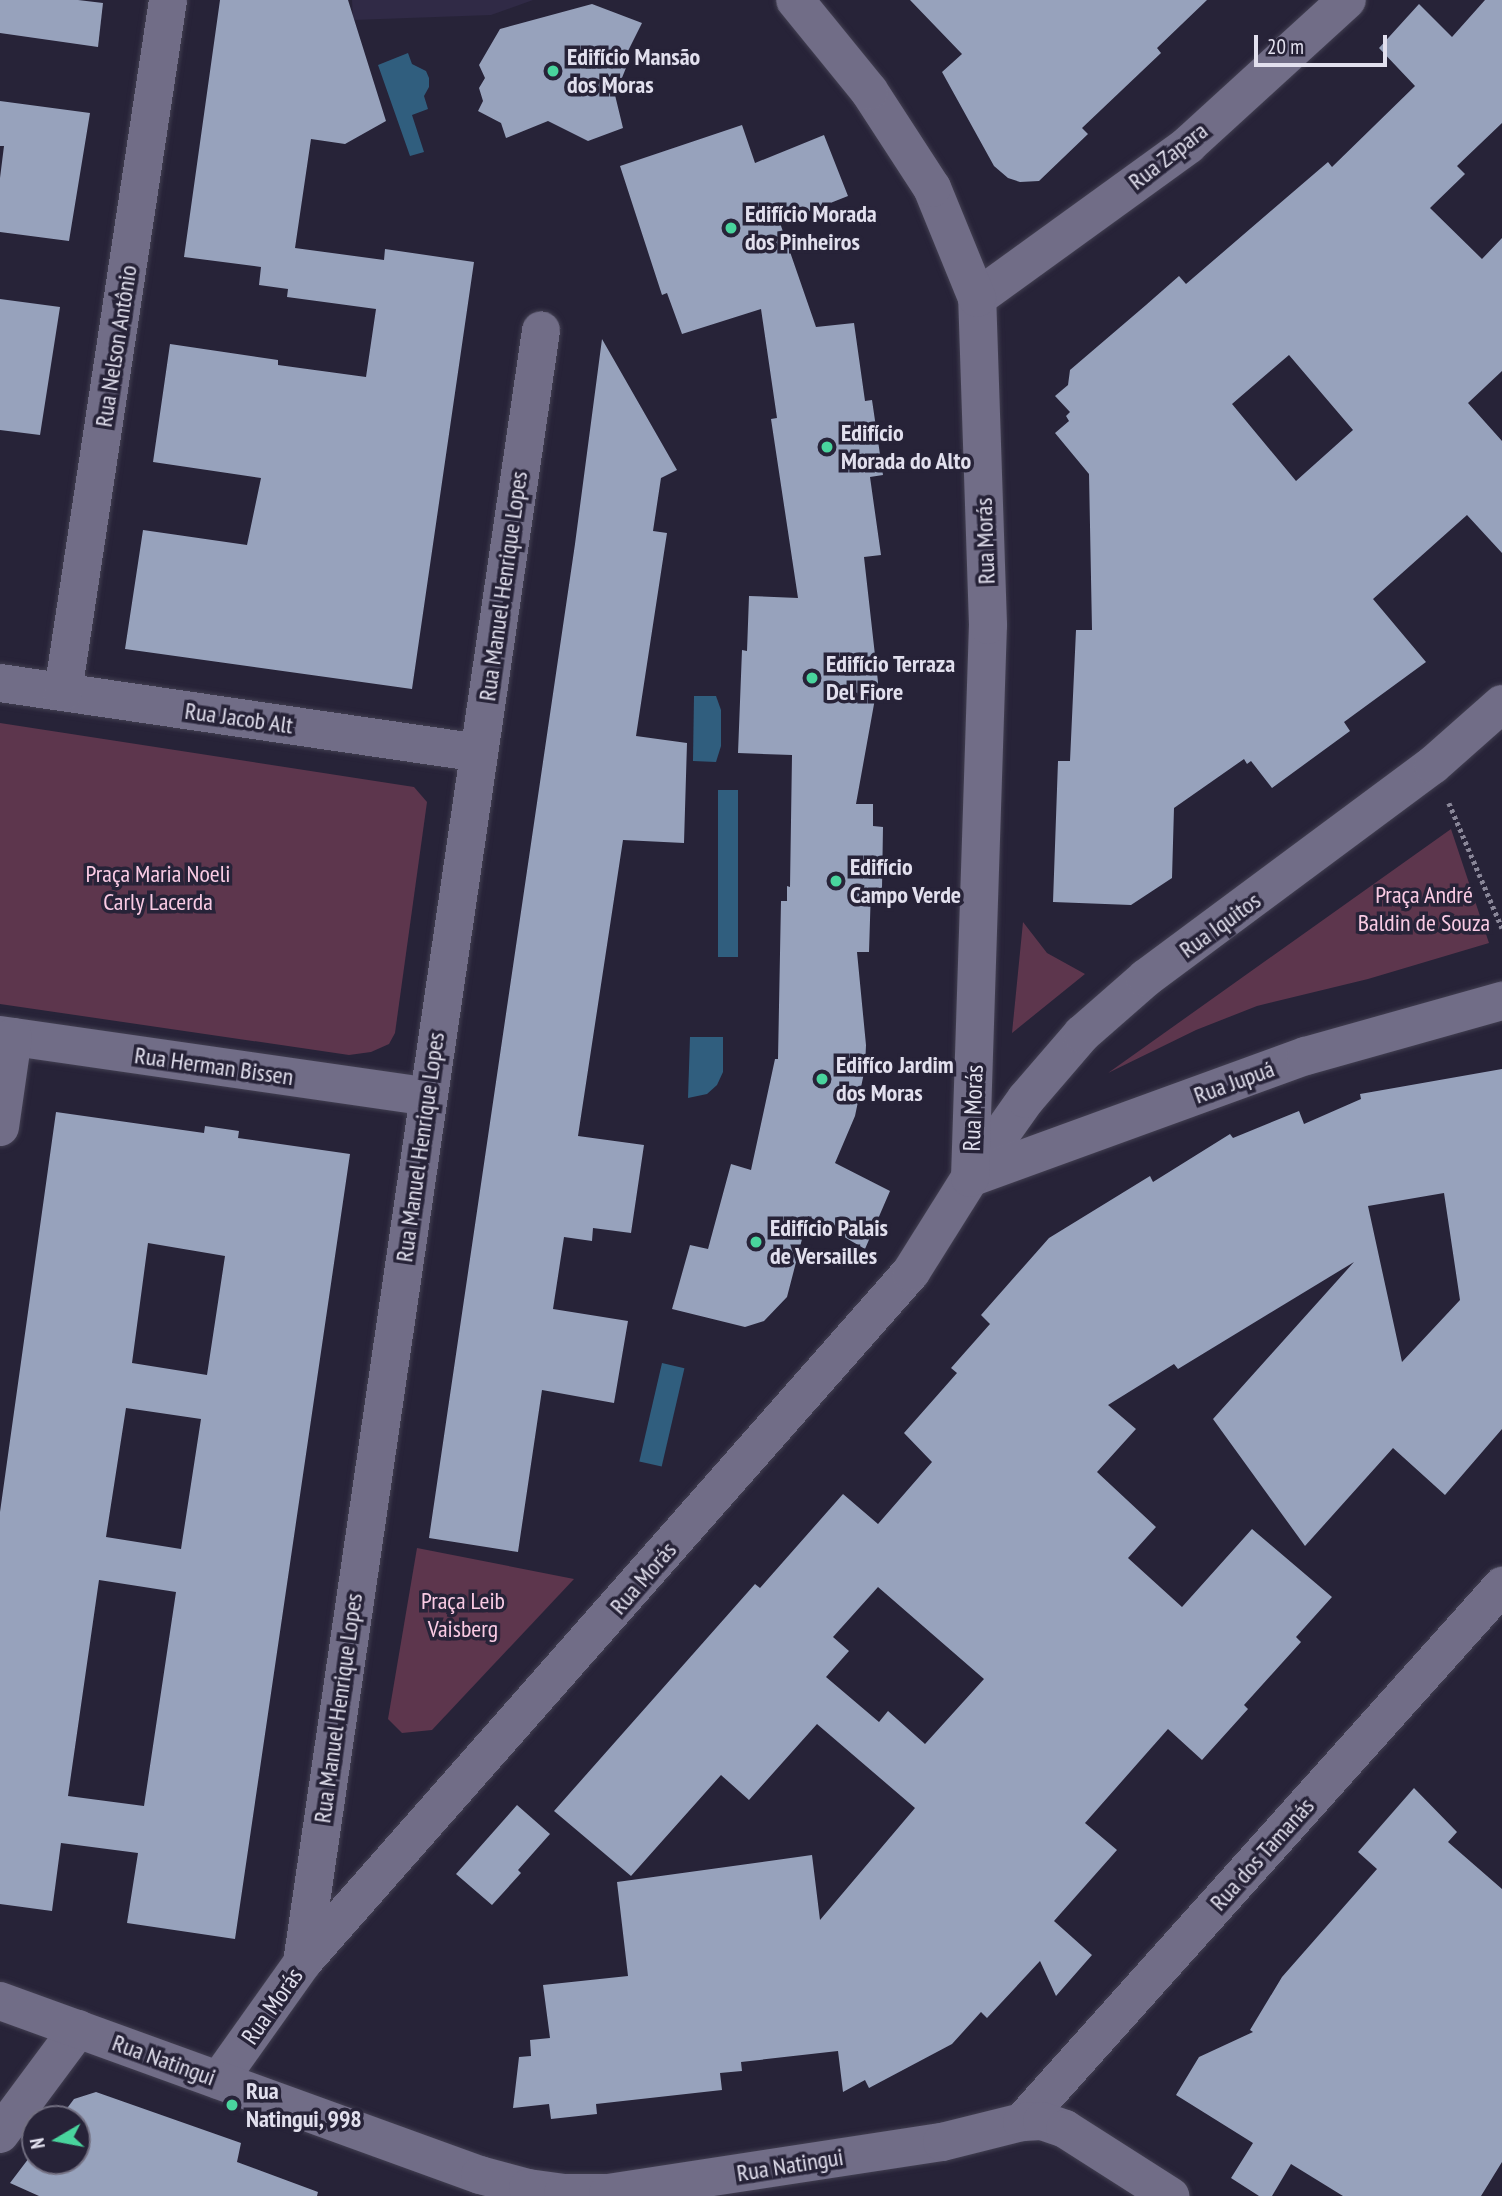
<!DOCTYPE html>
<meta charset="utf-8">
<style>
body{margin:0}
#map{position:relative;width:1502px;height:2196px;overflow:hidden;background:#272338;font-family:"PT Sans Narrow",sans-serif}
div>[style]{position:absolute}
.built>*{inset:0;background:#302a46}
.green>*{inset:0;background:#5d364d}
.water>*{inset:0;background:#305e7e;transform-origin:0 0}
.building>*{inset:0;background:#97a2bc}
.path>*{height:4.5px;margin-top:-2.25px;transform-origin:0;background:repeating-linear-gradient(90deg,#898698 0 3.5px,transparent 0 7px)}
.roads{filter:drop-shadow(0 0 2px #423f51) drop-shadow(0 0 2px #423f51)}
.street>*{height:38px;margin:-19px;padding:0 19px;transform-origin:19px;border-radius:19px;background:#716d87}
.secondary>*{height:38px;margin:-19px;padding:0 19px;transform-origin:19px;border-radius:19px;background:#716d87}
.dots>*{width:19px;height:19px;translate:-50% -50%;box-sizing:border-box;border:4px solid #272338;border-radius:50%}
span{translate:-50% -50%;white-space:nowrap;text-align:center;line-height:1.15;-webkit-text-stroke:7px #272338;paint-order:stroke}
.poi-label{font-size:24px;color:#e2e0ee;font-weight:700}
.left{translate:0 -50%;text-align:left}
.street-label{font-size:24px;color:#e2e0ee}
.park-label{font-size:24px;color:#facbe4}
.north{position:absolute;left:21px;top:2105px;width:70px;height:70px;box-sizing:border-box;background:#272338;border:2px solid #726f81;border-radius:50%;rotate:260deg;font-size:19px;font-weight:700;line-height:28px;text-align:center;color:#e2e0ee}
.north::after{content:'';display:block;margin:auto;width:24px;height:32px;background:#49d49d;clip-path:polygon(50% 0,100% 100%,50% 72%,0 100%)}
.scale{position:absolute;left:1254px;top:35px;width:133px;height:32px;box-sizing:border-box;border:4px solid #e2e0ee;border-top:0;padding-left:9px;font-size:21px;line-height:24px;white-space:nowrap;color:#e2e0ee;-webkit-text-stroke:5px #272338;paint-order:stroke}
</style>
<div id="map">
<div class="built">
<i style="clip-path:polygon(352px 0,533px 0,491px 15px,353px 20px)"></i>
</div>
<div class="green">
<i style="clip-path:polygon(0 723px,414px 787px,427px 802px,395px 1033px,389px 1044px,371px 1052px,349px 1055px,0 1004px)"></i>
<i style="clip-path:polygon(1451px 829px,1489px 943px,1368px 979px,1257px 1006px,1196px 1030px,1108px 1073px)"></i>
<i style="clip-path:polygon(1023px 922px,1047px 953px,1085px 974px,1012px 1033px)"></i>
<i style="clip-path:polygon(417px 1548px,574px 1579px,432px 1730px,402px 1733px,388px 1719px)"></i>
</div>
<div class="water">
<i style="clip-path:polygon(408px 53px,412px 64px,426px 71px,429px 78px,429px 87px,424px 96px,428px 109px,412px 115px,424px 152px,410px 156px,378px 65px)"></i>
<i style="clip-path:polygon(694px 696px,716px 696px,721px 710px,721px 746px,716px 762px,693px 761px)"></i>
<i style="left:718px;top:790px;width:20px;height:167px"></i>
<i style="clip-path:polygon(690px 1037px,723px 1037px,723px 1072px,717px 1085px,707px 1094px,688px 1098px)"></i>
<i style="left:662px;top:1363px;width:23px;height:101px;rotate:13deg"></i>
</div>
<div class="building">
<i style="clip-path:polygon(0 0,78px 0,103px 3px,98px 47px,0 33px)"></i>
<i style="clip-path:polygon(220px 0,348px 0,386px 121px,345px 144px,311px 139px,295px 248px,384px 260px,385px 249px,474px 262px,412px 689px,125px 649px,143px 530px,247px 545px,261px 478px,153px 462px,170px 344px,278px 360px,278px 365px,366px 377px,376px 309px,287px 297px,288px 289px,259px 285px,261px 267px,184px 257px)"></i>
<i style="clip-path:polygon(910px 0,1207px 0,1157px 48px,1161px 53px,1082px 128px,1088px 134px,1039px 181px,1020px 182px,1008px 178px,994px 166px,942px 72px,962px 54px)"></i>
<i style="clip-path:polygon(evenodd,1485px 0,1502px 0,1502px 123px,1457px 166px,1465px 174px,1430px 208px,1482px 259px,1502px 238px,1502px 371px,1468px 403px,1502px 441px,1502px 553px,1467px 515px,1373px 599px,1426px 662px,1344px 722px,1350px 731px,1272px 788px,1251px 761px,1247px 764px,1244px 759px,1174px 808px,1172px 878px,1131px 905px,1053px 902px,1058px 761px,1070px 761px,1076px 630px,1092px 630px,1089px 474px,1055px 433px,1069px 421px,1066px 416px,1070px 412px,1055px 396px,1068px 385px,1070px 370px,1146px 305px,1179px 276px,1186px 284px,1328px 162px,1332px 167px,1415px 86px,1379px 48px,1419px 4px,1452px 37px,1485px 0,1289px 355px,1353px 430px,1296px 481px,1232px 404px,1289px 355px)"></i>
<i style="clip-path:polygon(592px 4px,642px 23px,625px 57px,628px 63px,615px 95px,623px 128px,588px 141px,548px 121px,506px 138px,501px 123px,478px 111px,483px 101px,479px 88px,485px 78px,479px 65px,500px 29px)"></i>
<i style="clip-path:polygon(0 101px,90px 113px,69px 241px,0 232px,0 178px,4px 146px,0 146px)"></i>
<i style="clip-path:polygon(742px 125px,755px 163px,824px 135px,848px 196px,780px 223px,816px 327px,854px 323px,865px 401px,872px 400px,883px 475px,870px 477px,881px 555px,864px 557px,878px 682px,856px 804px,873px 804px,873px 826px,883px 827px,882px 888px,871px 888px,869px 952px,857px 952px,866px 1045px,865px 1068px,855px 1116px,835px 1163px,890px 1191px,865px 1249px,808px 1216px,787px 1297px,764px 1321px,745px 1327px,672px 1309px,690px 1245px,708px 1249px,731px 1164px,751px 1170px,775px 1059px,778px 1059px,781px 901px,787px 901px,787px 886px,790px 887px,792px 755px,738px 753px,742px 650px,747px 651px,749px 596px,798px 598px,771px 419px,777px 418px,761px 309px,682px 334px,667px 293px,662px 295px,620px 166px)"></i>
<i style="clip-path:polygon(0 299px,60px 307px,40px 435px,0 430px)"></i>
<i style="clip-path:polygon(602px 339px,677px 470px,661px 478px,653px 531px,667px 533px,636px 736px,687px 743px,684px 843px,623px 840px,578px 1136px,644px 1145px,631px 1233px,593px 1228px,592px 1241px,564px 1237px,553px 1309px,628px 1321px,614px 1403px,542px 1390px,518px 1552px,429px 1538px,575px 544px)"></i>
<i style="clip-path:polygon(evenodd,1502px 1069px,1502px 1429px,1445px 1495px,1393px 1448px,1305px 1546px,1213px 1419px,1354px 1262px,1178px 1369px,1174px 1364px,1108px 1405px,1136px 1429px,1097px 1472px,1156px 1527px,1128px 1558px,1182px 1607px,1252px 1529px,1332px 1597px,1296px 1637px,1301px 1642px,1244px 1705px,1248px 1709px,1202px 1760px,1168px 1729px,1085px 1823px,1117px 1850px,1054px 1921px,1092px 1955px,1056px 1996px,1040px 1961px,987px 2018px,981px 2012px,952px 2044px,869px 2088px,865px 2080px,843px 2092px,838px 2051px,741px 2062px,742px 2071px,720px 2073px,722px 2090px,596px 2104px,597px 2114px,551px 2119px,549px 2104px,513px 2108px,519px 2057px,531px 2056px,530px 2040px,550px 2038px,543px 1985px,628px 1976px,617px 1882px,812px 1855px,820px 1920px,915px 1808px,817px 1724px,749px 1800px,721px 1775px,631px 1876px,554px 1811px,755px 1584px,760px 1588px,843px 1494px,878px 1524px,932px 1462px,904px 1433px,957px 1373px,951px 1368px,990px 1324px,981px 1315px,1049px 1238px,1150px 1176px,1153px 1182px,1230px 1134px,1233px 1138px,1299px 1111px,1304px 1124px,1361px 1099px,1360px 1094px,1502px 1069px,1444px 1193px,1460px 1300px,1402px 1362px,1368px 1206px,1444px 1193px,1502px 1069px,878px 1587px,984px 1679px,925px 1744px,888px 1711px,879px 1722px,826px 1677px,849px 1651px,833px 1637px,878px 1587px)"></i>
<i style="clip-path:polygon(evenodd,56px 1112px,204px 1133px,205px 1126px,239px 1131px,238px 1138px,350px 1154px,235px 1939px,127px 1923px,138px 1853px,61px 1843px,52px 1911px,0 1904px,0 1512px,56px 1112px,148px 1243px,225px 1256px,207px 1375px,132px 1363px,148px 1243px,56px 1112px,126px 1408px,201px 1419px,181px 1549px,106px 1537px,126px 1408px,56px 1112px,99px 1580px,176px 1592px,144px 1806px,68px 1796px,99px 1580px)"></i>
<i style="clip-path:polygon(1414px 1788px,1457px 1832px,1448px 1842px,1502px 1889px,1502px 2162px,1481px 2196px,1343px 2196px,1291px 2164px,1272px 2196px,1259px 2196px,1231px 2178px,1253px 2143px,1176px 2095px,1199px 2057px,1253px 2032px,1250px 2030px,1282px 1977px,1377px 1869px,1358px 1852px)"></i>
<i style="clip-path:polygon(517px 1805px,550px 1834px,518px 1870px,521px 1873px,492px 1905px,456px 1874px)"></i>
<i style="clip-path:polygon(96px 2092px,241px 2143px,237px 2162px,318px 2192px,317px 2196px,39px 2196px,10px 2183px,35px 2150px,35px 2161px,77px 2161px,77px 2119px,59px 2119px,74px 2099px)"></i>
</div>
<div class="path">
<i style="left:1449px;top:803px;width:136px;rotate:67deg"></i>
</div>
<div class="roads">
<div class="street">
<i style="left:977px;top:298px;width:261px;rotate:-35.9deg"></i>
<i style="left:1188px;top:145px;width:215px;rotate:-42.4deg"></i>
<i style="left:0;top:683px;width:483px;rotate:8.3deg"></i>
<i style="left:63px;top:692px;width:700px;rotate:-81.37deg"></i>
<i style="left:0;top:1035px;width:432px;rotate:8.2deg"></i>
<i style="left:0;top:1127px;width:91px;rotate:-81.8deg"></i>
<i style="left:970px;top:1178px;width:97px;rotate:-54.7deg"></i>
<i style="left:1026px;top:1099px;width:86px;rotate:-49.3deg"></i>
<i style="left:1082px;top:1034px;width:85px;rotate:-41.2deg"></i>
<i style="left:1146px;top:978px;width:357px;rotate:-36.6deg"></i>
<i style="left:1433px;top:765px;width:92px;rotate:-41.5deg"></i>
<i style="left:970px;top:1178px;width:357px;rotate:-20deg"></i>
<i style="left:1306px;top:1056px;width:204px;rotate:-15.7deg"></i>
<i style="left:302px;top:1963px;width:1650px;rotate:-81.67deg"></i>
<i style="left:219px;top:2080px;width:143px;rotate:-54.6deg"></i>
<i style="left:302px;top:1963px;width:921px;rotate:-48.61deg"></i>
<i style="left:911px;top:1272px;width:111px;rotate:-57.9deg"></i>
<i style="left:970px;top:1178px;width:553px;rotate:-88.14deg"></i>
<i style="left:988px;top:625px;width:327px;rotate:-91.9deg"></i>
<i style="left:977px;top:298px;width:119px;rotate:-112.2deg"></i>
<i style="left:932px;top:188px;width:116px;rotate:-123deg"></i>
<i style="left:869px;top:91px;width:117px;rotate:-129.1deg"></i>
<i style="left:1022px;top:2122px;width:720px;rotate:-48.15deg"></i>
<i style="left:0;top:2134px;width:131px;rotate:-53.4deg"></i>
</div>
<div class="secondary">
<i style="left:0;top:2001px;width:511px;rotate:19.93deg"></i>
<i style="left:480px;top:2175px;width:50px;rotate:15.2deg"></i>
<i style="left:528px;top:2188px;width:35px;rotate:8deg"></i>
<i style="left:563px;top:2193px;width:45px"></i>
<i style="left:608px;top:2193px;width:338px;rotate:-8.7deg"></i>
<i style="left:942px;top:2142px;width:82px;rotate:-14deg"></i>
<i style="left:1022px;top:2122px;width:20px;rotate:-3deg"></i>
<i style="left:1042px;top:2121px;width:24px;rotate:19deg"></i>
<i style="left:1065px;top:2129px;width:125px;rotate:32.5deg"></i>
</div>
</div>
<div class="dots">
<i style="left:553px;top:71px;background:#49d49d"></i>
<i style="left:731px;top:228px;background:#49d49d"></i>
<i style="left:827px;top:447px;background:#49d49d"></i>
<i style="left:812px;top:678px;background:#49d49d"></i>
<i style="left:836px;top:881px;background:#49d49d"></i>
<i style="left:822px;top:1079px;background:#49d49d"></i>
<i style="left:756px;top:1242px;background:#49d49d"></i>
<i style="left:232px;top:2105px;background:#49d49d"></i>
</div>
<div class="poi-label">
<span class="left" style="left:567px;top:71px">Edifício Mansão<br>dos Moras</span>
<span class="left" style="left:745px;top:228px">Edifício Morada<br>dos Pinheiros</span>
<span class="left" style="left:841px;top:447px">Edifício<br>Morada do Alto</span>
<span class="left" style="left:826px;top:678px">Edifício Terraza<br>Del Fiore</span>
<span class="left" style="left:850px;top:881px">Edifício<br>Campo Verde</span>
<span class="left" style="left:836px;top:1079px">Edifíco Jardim<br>dos Moras</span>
<span class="left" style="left:770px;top:1242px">Edifício Palais<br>de Versailles</span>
<span class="left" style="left:246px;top:2105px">Rua<br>Natingui, 998</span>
</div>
<div class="street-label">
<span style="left:1168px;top:156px;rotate:-38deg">Rua Zapara</span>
<span style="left:116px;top:346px;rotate:-81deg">Rua Nelson Antônio</span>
<span style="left:985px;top:541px;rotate:-92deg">Rua Morás</span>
<span style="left:503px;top:586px;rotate:-82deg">Rua Manuel Henrique Lopes</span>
<span style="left:239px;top:718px;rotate:8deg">Rua Jacob Alt</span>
<span style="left:1220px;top:925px;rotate:-36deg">Rua Iquitos</span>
<span style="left:214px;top:1066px;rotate:8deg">Rua Herman Bissen</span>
<span style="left:1234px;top:1082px;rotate:-20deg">Rua Jupuá</span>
<span style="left:973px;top:1108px;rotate:-88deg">Rua Morás</span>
<span style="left:420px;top:1147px;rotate:-82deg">Rua Manuel Henrique Lopes</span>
<span style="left:643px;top:1578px;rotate:-49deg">Rua Morás</span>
<span style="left:338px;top:1708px;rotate:-82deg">Rua Manuel Henrique Lopes</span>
<span style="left:1262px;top:1854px;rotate:-48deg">Rua dos Tamanás</span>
<span style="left:272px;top:2006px;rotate:-55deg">Rua Morás</span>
<span style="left:164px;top:2060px;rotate:20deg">Rua Natingui</span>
<span style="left:790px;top:2165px;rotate:-9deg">Rua Natingui</span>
</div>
<div class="park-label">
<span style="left:158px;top:888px">Praça Maria Noeli<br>Carly Lacerda</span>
<span style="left:1424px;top:909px">Praça André<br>Baldin de Souza</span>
<span style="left:463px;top:1615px">Praça Leib<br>Vaisberg</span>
</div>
<div class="north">N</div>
<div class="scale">20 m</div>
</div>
